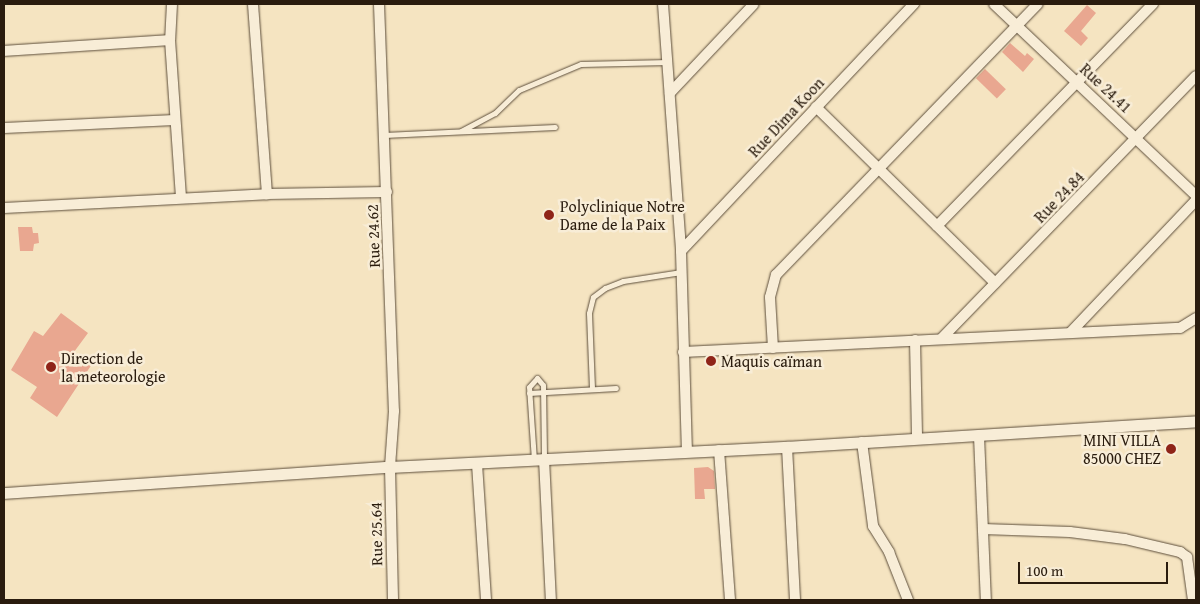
<!DOCTYPE html>
<meta charset="utf-8">
<style>
body{margin:0}
#map{position:relative;width:1200px;height:604px;overflow:hidden;background:#f5e4c1;font-family:"Gentium Book Plus",serif}
div>[style]{position:absolute}
.building>*{inset:0;background:#e9a790;transform-origin:0 0}
.roads{filter:drop-shadow(0 0 1px #5d4e3b) drop-shadow(0 0 1px #5d4e3b)}
.service>*{height:5px;margin:-2.5px;padding:0 2.5px;transform-origin:2.5px;border-radius:2.5px;background:#f8edd7}
.minor>*{height:10px;margin:-5px;padding:0 5px;transform-origin:5px;border-radius:5px;background:#f8edd7}
.tertiary>*{height:11px;margin:-5.5px;padding:0 5.5px;transform-origin:5.5px;border-radius:5.5px;background:#f8edd7}
.dots>*{width:14px;height:14px;translate:-50% -50%;box-sizing:border-box;border:2px solid #f8edd7;border-radius:50%}
span{translate:-50% -50%;white-space:nowrap;text-align:center;line-height:1.15;-webkit-text-stroke:5px #f8edd7;paint-order:stroke}
.street-label{font-size:16px;color:#2a1c0e}
.poi-label{font-size:16px;color:#2a1c0e}
.left{translate:0 -50%;text-align:left}
.right{translate:-100% -50%;text-align:right}
.frame{position:absolute;inset:0;border:5px solid #2a1c0e;pointer-events:none}
.scale{position:absolute;left:1018px;top:562px;width:150px;height:22px;box-sizing:border-box;border:2px solid #2a1c0e;border-top:0;padding-left:6px;font-size:15px;line-height:18px;white-space:nowrap;color:#2a1c0e;-webkit-text-stroke:4px #f8edd7;paint-order:stroke}
</style>
<div id="map">
<div class="building">
<i style="clip-path:polygon(1087px 5px,1096px 13px,1081px 31px,1088px 38px,1081px 46px,1064px 31px)"></i>
<i style="clip-path:polygon(1010px 43px,1025px 56px,1027px 53px,1034px 59px,1023px 72px,1002px 52px)"></i>
<i style="left:985px;top:69px;width:29px;height:13px;rotate:44deg"></i>
<i style="clip-path:polygon(18px 227px,32px 227px,33px 233px,38px 233px,39px 243px,34px 244px,33px 251px,20px 251px)"></i>
<i style="clip-path:polygon(61px 313px,88px 333px,74px 352px,92px 364px,57px 417px,30px 398px,37px 387px,11px 370px,34px 331px,43px 336px)"></i>
<i style="clip-path:polygon(708px 467px,714px 471px,715px 489px,704px 489px,705px 499px,695px 499px,694px 468px)"></i>
</div>
<div class="roads">
<div class="service">
<i style="left:461px;top:131px;width:38px;rotate:-28deg"></i>
<i style="left:495px;top:113px;width:33px;rotate:-44deg"></i>
<i style="left:519px;top:90px;width:67px;rotate:-22.8deg"></i>
<i style="left:581px;top:64px;width:87px;rotate:-1.3deg"></i>
<i style="left:384px;top:135px;width:171px;rotate:-2.7deg"></i>
<i style="left:592px;top:388px;width:75px;rotate:-92.3deg"></i>
<i style="left:589px;top:313px;width:16px;rotate:-76deg"></i>
<i style="left:593px;top:297px;width:15px;rotate:-37deg"></i>
<i style="left:605px;top:288px;width:19px;rotate:-21deg"></i>
<i style="left:623px;top:281px;width:59px;rotate:-8.8deg"></i>
<i style="left:529px;top:393px;width:87px;rotate:-3.3deg"></i>
<i style="left:534px;top:460px;width:73px;rotate:-93.9deg"></i>
<i style="left:529px;top:387px;width:12px;rotate:-48deg"></i>
<i style="left:537px;top:378px;width:9px;rotate:49deg"></i>
<i style="left:543px;top:385px;width:73px;rotate:89.2deg"></i>
</div>
<div class="minor">
<i style="left:172px;top:4px;width:36px;rotate:93deg"></i>
<i style="left:170px;top:40px;width:158px;rotate:86deg"></i>
<i style="left:253px;top:4px;width:191px;rotate:85.8deg"></i>
<i style="left:379px;top:4px;width:407px;rotate:87.9deg"></i>
<i style="left:394px;top:411px;width:56px;rotate:94.1deg"></i>
<i style="left:390px;top:467px;width:133px;rotate:88.7deg"></i>
<i style="left:663px;top:4px;width:248px;rotate:85.8deg"></i>
<i style="left:681px;top:251px;width:201px;rotate:88.3deg"></i>
<i style="left:994px;top:4px;width:279px;rotate:43.5deg"></i>
<i style="left:4px;top:51px;width:166px;rotate:-3.8deg"></i>
<i style="left:670px;top:93px;width:122px;rotate:-46.7deg"></i>
<i style="left:816px;top:107px;width:251px;rotate:44.5deg"></i>
<i style="left:4px;top:128px;width:171px;rotate:-2.7deg"></i>
<i style="left:4px;top:208px;width:263px;rotate:-3deg"></i>
<i style="left:267px;top:194px;width:120px;rotate:-1deg"></i>
<i style="left:937px;top:226px;width:310px;rotate:-45.8deg"></i>
<i style="left:681px;top:251px;width:340px;rotate:-46.7deg"></i>
<i style="left:1070px;top:333px;width:183px;rotate:-46.5deg"></i>
<i style="left:942px;top:338px;width:365px;rotate:-45.9deg"></i>
<i style="left:915px;top:340px;width:97px;rotate:88.8deg"></i>
<i style="left:773px;top:348px;width:51px;rotate:-93.4deg"></i>
<i style="left:770px;top:297px;width:23px;rotate:-75deg"></i>
<i style="left:776px;top:275px;width:377px;rotate:-46deg"></i>
<i style="left:683px;top:352px;width:498px;rotate:-2.8deg"></i>
<i style="left:1180px;top:328px;width:19px;rotate:-32deg"></i>
<i style="left:979px;top:436px;width:164px;rotate:87.6deg"></i>
<i style="left:862px;top:442px;width:85px;rotate:82.5deg"></i>
<i style="left:873px;top:526px;width:31px;rotate:58deg"></i>
<i style="left:889px;top:552px;width:52px;rotate:68.4deg"></i>
<i style="left:787px;top:447px;width:153px;rotate:87deg"></i>
<i style="left:719px;top:450px;width:150px;rotate:85.8deg"></i>
<i style="left:544px;top:459px;width:141px;rotate:87.2deg"></i>
<i style="left:477px;top:464px;width:136px;rotate:86.2deg"></i>
<i style="left:983px;top:529px;width:87px;rotate:2deg"></i>
<i style="left:1070px;top:532px;width:55px;rotate:7.3deg"></i>
<i style="left:1125px;top:539px;width:57px;rotate:13.3deg"></i>
<i style="left:1180px;top:552px;width:9px;rotate:36deg"></i>
<i style="left:1187px;top:557px;width:43px;rotate:82.1deg"></i>
</div>
<div class="tertiary">
<i style="left:4px;top:493px;width:387px;rotate:-3.9deg"></i>
<i style="left:390px;top:467px;width:398px;rotate:-2.9deg"></i>
<i style="left:787px;top:447px;width:410px;rotate:-3.6deg"></i>
</div>
</div>
<div class="dots">
<i style="left:549px;top:215px;background:#8f2418"></i>
<i style="left:711px;top:361px;background:#8f2418"></i>
<i style="left:51px;top:367px;background:#8f2418"></i>
<i style="left:1171px;top:449px;background:#8f2418"></i>
</div>
<div class="street-label">
<span style="left:1106px;top:88px;rotate:43deg">Rue 24.41</span>
<span style="left:786px;top:117px;rotate:-47deg">Rue Dima Koon</span>
<span style="left:1059px;top:197px;rotate:-46deg">Rue 24.84</span>
<span style="left:373px;top:236px;rotate:-92deg">Rue 24.62</span>
<span style="left:376px;top:534px;rotate:-91deg">Rue 25.64</span>
</div>
<div class="poi-label">
<span class="left" style="left:560px;top:215px">Polyclinique Notre<br>Dame de la Paix</span>
<span class="left" style="left:61px;top:367px">Direction de<br>la meteorologie</span>
<span class="left" style="left:721px;top:361px">Maquis caïman</span>
<span class="right" style="left:1161px;top:449px">MINI VILLA<br>85000 CHEZ</span>
</div>
<div class="frame"></div>
<div class="scale">100 m</div>
</div>
